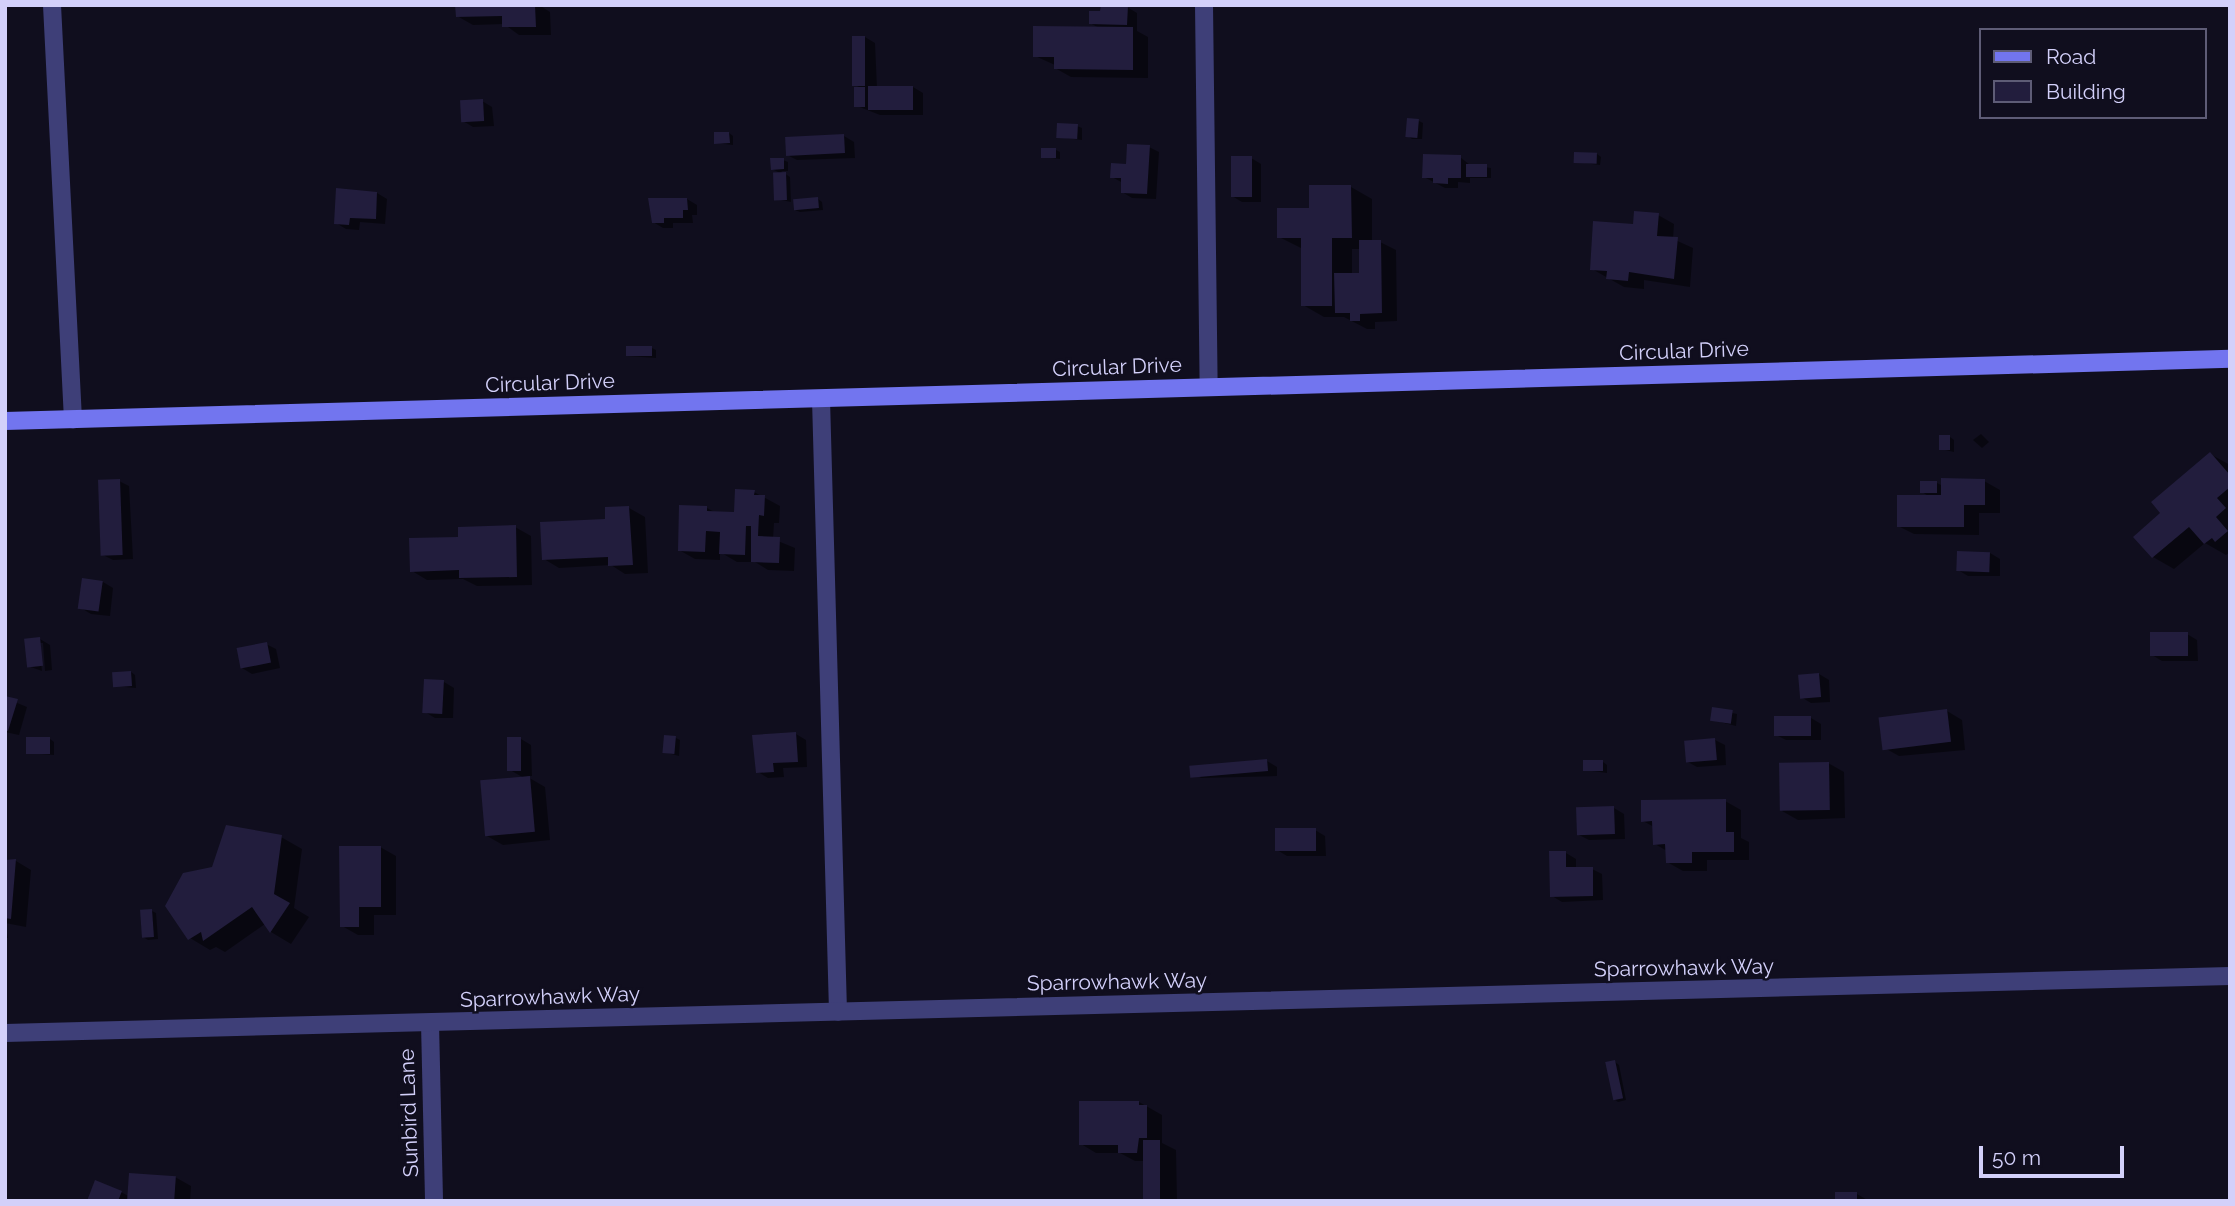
<!DOCTYPE html>
<style>
body{margin:0}
#map{position:relative;width:2235px;height:1206px;overflow:hidden;background:#100e1e;font-family:Raleway,sans-serif}
div>[style]{position:absolute}
.shadow>*{inset:0;background:#0007}
.building>*{inset:0;background:#221d3d;transform-origin:0 0}
.street>*{height:18px;margin:-9px;padding:0 9px;transform-origin:9px;border-radius:9px;background:#3e3f78}
.secondary>*{height:18px;margin:-9px;padding:0 9px;transform-origin:9px;border-radius:9px;background:#7275ef}
span{translate:-50% -50%;white-space:nowrap;text-align:center;line-height:1.15;-webkit-text-stroke:5px #100e1e;paint-order:stroke}
.street-label{font-size:21px;color:#d3d0fa}
.frame{position:absolute;inset:0;border:7px solid #d3d0fa;pointer-events:none}
.legend{position:absolute;left:1979px;top:28px;width:228px;height:91px;box-sizing:border-box;background:#100e1e;border:2px solid #5e5c76;margin:0;padding:9px 12px;list-style:none;font-size:21px;color:#d3d0fa}
.legend li{display:flex;align-items:center;gap:14px;height:35px}
.legend b{width:35px;border:2px solid #5e5c76}
.scale{position:absolute;left:1979px;top:1146px;width:145px;height:32px;box-sizing:border-box;border:4px solid #d3d0fa;border-top:0;padding-left:9px;font-size:21px;line-height:24px;white-space:nowrap;color:#d3d0fa;-webkit-text-stroke:5px #100e1e;paint-order:stroke}
</style>
<div id="map">
<div class="shadow">
<i style="clip-path:polygon(457px 5px,539px 5px,550px 12px,551px 35px,519px 35px,504px 24px,473px 25px,457px 16px)"></i>
<i style="clip-path:polygon(1127px 7px,1137px 13px,1137px 31px,1148px 37px,1148px 78px,1071px 77px,1055px 68px,1055px 65px,1035px 56px,1099px 28px,1090px 23px)"></i>
<i style="clip-path:polygon(865px 37px,875px 43px,877px 88px,913px 87px,923px 93px,923px 115px,880px 115px,857px 106px,863px 89px,855px 85px)"></i>
<i style="clip-path:polygon(482px 101px,492px 107px,494px 126px,473px 127px,463px 121px)"></i>
<i style="clip-path:polygon(1419px 121px,1423px 123px,1422px 139px,1412px 139px,1408px 136px)"></i>
<i style="clip-path:polygon(1077px 126px,1082px 128px,1082px 140px,1058px 137px)"></i>
<i style="clip-path:polygon(729px 133px,733px 136px,733px 145px,716px 143px)"></i>
<i style="clip-path:polygon(844px 136px,854px 142px,855px 158px,797px 160px,787px 155px)"></i>
<i style="clip-path:polygon(1149px 147px,1159px 152px,1156px 199px,1132px 198px,1122px 192px,1123px 183px,1112px 177px)"></i>
<i style="clip-path:polygon(1056px 150px,1060px 152px,1060px 159px,1043px 157px)"></i>
<i style="clip-path:polygon(1597px 154px,1601px 157px,1600px 165px,1575px 162px)"></i>
<i style="clip-path:polygon(1460px 157px,1470px 165px,1491px 168px,1491px 178px,1470px 178px,1470px 183px,1458px 182px,1458px 188px,1445px 188px,1424px 177px)"></i>
<i style="clip-path:polygon(1251px 158px,1261px 164px,1261px 202px,1242px 202px,1232px 196px)"></i>
<i style="clip-path:polygon(783px 160px,788px 162px,788px 171px,781px 171px,790px 177px,791px 202px,776px 199px,782px 174px,772px 169px)"></i>
<i style="clip-path:polygon(evenodd,1351px 187px,1372px 199px,1372px 242px,1380px 242px,1396px 250px,1397px 321px,1375px 322px,1375px 329px,1367px 329px,1344px 317px,1324px 317px,1303px 305px,1303px 249px,1279px 237px,1311px 210px,1351px 187px,1352px 249px,1361px 249px,1361px 274px,1352px 275px,1352px 249px)"></i>
<i style="clip-path:polygon(377px 193px,387px 199px,385px 224px,360px 222px,359px 230px,346px 229px,336px 223px)"></i>
<i style="clip-path:polygon(687px 199px,697px 205px,697px 215px,692px 215px,693px 223px,673px 223px,673px 228px,663px 228px,653px 222px,649px 200px)"></i>
<i style="clip-path:polygon(818px 199px,822px 202px,823px 210px,800px 212px,795px 210px)"></i>
<i style="clip-path:polygon(1658px 215px,1674px 224px,1673px 239px,1693px 248px,1690px 287px,1644px 280px,1644px 289px,1624px 287px,1592px 269px)"></i>
<i style="clip-path:polygon(652px 348px,656px 350px,656px 358px,628px 356px)"></i>
<i style="clip-path:polygon(1981px 434px,1989px 442px,1982px 448px,1973px 440px)"></i>
<i style="clip-path:polygon(1950px 437px,1954px 440px,1954px 452px,1941px 449px)"></i>
<i style="clip-path:polygon(2210px 454px,2230px 465px,2230px 552px,2226px 555px,2205px 543px,2174px 569px,2153px 557px,2163px 514px)"></i>
<i style="clip-path:polygon(119px 481px,129px 486px,133px 559px,113px 560px,103px 555px)"></i>
<i style="clip-path:polygon(1984px 481px,2000px 490px,2000px 513px,1979px 513px,1979px 535px,1914px 534px,1898px 526px,1930px 497px,1922px 492px,1937px 483px,1943px 486px)"></i>
<i style="clip-path:polygon(754px 492px,780px 506px,779px 523px,774px 523px,773px 539px,795px 548px,794px 571px,768px 570px,755px 562px,737px 562px,720px 552px,720px 560px,695px 559px,679px 550px,707px 508px,716px 513px,735px 514px)"></i>
<i style="clip-path:polygon(629px 508px,645px 517px,648px 573px,625px 574px,611px 565px,559px 568px,544px 559px)"></i>
<i style="clip-path:polygon(515px 527px,531px 536px,532px 585px,477px 586px,463px 579px,427px 580px,412px 571px,460px 538px)"></i>
<i style="clip-path:polygon(1990px 553px,2000px 559px,2000px 576px,1968px 576px,1958px 570px)"></i>
<i style="clip-path:polygon(103px 582px,113px 588px,110px 616px,91px 614px,81px 608px)"></i>
<i style="clip-path:polygon(2187px 634px,2197px 640px,2198px 661px,2162px 661px,2152px 655px)"></i>
<i style="clip-path:polygon(40px 639px,50px 645px,52px 670px,45px 671px,43px 643px,39px 643px,42px 671px,28px 666px)"></i>
<i style="clip-path:polygon(266px 644px,276px 649px,280px 668px,252px 674px,242px 668px)"></i>
<i style="clip-path:polygon(131px 672px,135px 675px,136px 688px,114px 686px)"></i>
<i style="clip-path:polygon(1819px 674px,1829px 680px,1830px 702px,1811px 703px,1801px 697px)"></i>
<i style="clip-path:polygon(444px 682px,454px 688px,453px 718px,435px 718px,425px 712px)"></i>
<i style="clip-path:polygon(5px 698px,27px 707px,19px 735px,5px 732px)"></i>
<i style="clip-path:polygon(1714px 709px,1737px 714px,1736px 726px,1712px 720px)"></i>
<i style="clip-path:polygon(1947px 711px,1962px 720px,1965px 750px,1899px 756px,1883px 747px)"></i>
<i style="clip-path:polygon(1811px 718px,1821px 724px,1821px 740px,1786px 740px,1776px 735px)"></i>
<i style="clip-path:polygon(796px 734px,806px 740px,807px 767px,783px 768px,784px 777px,768px 778px,758px 772px)"></i>
<i style="clip-path:polygon(676px 738px,680px 740px,679px 756px,664px 752px)"></i>
<i style="clip-path:polygon(50px 739px,54px 742px,54px 755px,27px 753px)"></i>
<i style="clip-path:polygon(521px 739px,531px 745px,532px 776px,526px 776px,545px 787px,550px 840px,503px 845px,487px 836px,524px 778px,510px 770px)"></i>
<i style="clip-path:polygon(1715px 740px,1725px 745px,1726px 765px,1697px 767px,1686px 761px)"></i>
<i style="clip-path:polygon(1267px 761px,1277px 767px,1277px 776px,1201px 778px,1191px 772px)"></i>
<i style="clip-path:polygon(1603px 762px,1607px 765px,1607px 773px,1585px 770px)"></i>
<i style="clip-path:polygon(1828px 763px,1844px 772px,1845px 818px,1798px 820px,1782px 811px)"></i>
<i style="clip-path:polygon(1725px 801px,1741px 810px,1741px 838px,1749px 842px,1749px 860px,1707px 860px,1707px 871px,1683px 871px,1667px 862px,1667px 851px,1655px 844px,1654px 827px,1643px 821px)"></i>
<i style="clip-path:polygon(1614px 808px,1624px 814px,1625px 839px,1589px 840px,1579px 835px)"></i>
<i style="clip-path:polygon(1315px 830px,1325px 836px,1326px 856px,1287px 856px,1277px 850px)"></i>
<i style="clip-path:polygon(281px 837px,302px 849px,294px 908px,309px 917px,291px 944px,271px 932px,265px 924px,225px 952px,216px 947px,210px 950px,190px 938px,213px 869px)"></i>
<i style="clip-path:polygon(380px 847px,396px 856px,396px 915px,374px 915px,374px 935px,358px 935px,342px 926px)"></i>
<i style="clip-path:polygon(1566px 853px,1576px 859px,1576px 869px,1592px 869px,1602px 874px,1603px 900px,1562px 902px,1552px 896px)"></i>
<i style="clip-path:polygon(5px 861px,16px 861px,31px 870px,26px 927px,5px 923px,8px 938px,5px 938px)"></i>
<i style="clip-path:polygon(152px 911px,156px 913px,158px 939px,148px 940px,143px 937px)"></i>
<i style="clip-path:polygon(1615px 1062px,1619px 1065px,1626px 1100px,1618px 1102px,1614px 1099px)"></i>
<i style="clip-path:polygon(1139px 1102px,1162px 1115px,1162px 1143px,1176px 1150px,1177px 1201px,1146px 1201px,1145px 1161px,1135px 1161px,1120px 1153px,1096px 1153px,1081px 1144px)"></i>
<i style="clip-path:polygon(175px 1177px,191px 1186px,190px 1201px,89px 1201px,121px 1192px,130px 1197px)"></i>
<i style="clip-path:polygon(1857px 1194px,1869px 1201px,1836px 1201px)"></i>
</div>
<div class="building">
<i style="clip-path:polygon(455px 5px,535px 5px,536px 27px,502px 27px,502px 16px,456px 17px)"></i>
<i style="clip-path:polygon(1101px 5px,1128px 6px,1127px 25px,1089px 24px,1089px 11px,1100px 11px)"></i>
<i style="clip-path:polygon(1033px 26px,1133px 27px,1133px 70px,1054px 69px,1054px 57px,1033px 57px)"></i>
<i style="left:852px;top:36px;width:13px;height:50px"></i>
<i style="left:868px;top:86px;width:45px;height:24px"></i>
<i style="left:865px;top:87px;width:20px;height:11px;rotate:90deg"></i>
<i style="left:483px;top:99px;width:22px;height:23px;rotate:87deg"></i>
<i style="left:1407px;top:118px;width:12px;height:19px;rotate:5deg"></i>
<i style="left:1057px;top:123px;width:21px;height:15px;rotate:3deg"></i>
<i style="clip-path:polygon(714px 132px,729px 132px,730px 143px,714px 144px)"></i>
<i style="left:844px;top:134px;width:19px;height:59px;rotate:87deg"></i>
<i style="clip-path:polygon(1127px 144px,1150px 145px,1147px 194px,1121px 193px,1121px 178px,1110px 178px,1111px 163px,1126px 164px)"></i>
<i style="left:1041px;top:148px;width:15px;height:10px"></i>
<i style="left:1574px;top:152px;width:23px;height:11px;rotate:2deg"></i>
<i style="clip-path:polygon(1423px 154px,1461px 155px,1461px 178px,1448px 178px,1448px 184px,1433px 183px,1433px 178px,1422px 178px)"></i>
<i style="left:1231px;top:156px;width:21px;height:41px"></i>
<i style="clip-path:polygon(770px 158px,784px 158px,784px 169px,771px 170px)"></i>
<i style="left:1466px;top:164px;width:21px;height:13px"></i>
<i style="left:786px;top:172px;width:28px;height:13px;rotate:88deg"></i>
<i style="clip-path:polygon(1309px 185px,1351px 185px,1352px 238px,1332px 238px,1332px 306px,1301px 306px,1301px 238px,1277px 238px,1277px 208px,1309px 208px)"></i>
<i style="clip-path:polygon(336px 188px,377px 192px,376px 219px,350px 218px,349px 225px,334px 224px)"></i>
<i style="left:818px;top:197px;width:11px;height:25px;rotate:85deg"></i>
<i style="clip-path:polygon(648px 198px,687px 198px,688px 210px,683px 210px,683px 218px,664px 218px,664px 223px,652px 223px)"></i>
<i style="clip-path:polygon(1634px 211px,1659px 213px,1657px 236px,1678px 237px,1674px 279px,1629px 272px,1628px 281px,1606px 279px,1607px 271px,1590px 270px,1593px 221px,1633px 224px)"></i>
<i style="clip-path:polygon(1359px 240px,1381px 240px,1382px 313px,1360px 314px,1360px 321px,1350px 321px,1350px 313px,1335px 313px,1334px 273px,1359px 273px)"></i>
<i style="left:652px;top:346px;width:10px;height:26px;rotate:90deg"></i>
<i style="left:1939px;top:435px;width:11px;height:15px"></i>
<i style="clip-path:polygon(2210px 452px,2230px 475px,2230px 487px,2217px 498px,2226px 508px,2216px 517px,2228px 531px,2215px 542px,2212px 538px,2204px 544px,2189px 527px,2152px 558px,2133px 537px,2160px 513px,2151px 502px)"></i>
<i style="clip-path:polygon(1941px 478px,1985px 479px,1985px 505px,1964px 505px,1964px 527px,1897px 527px,1897px 495px,1941px 495px)"></i>
<i style="left:120px;top:479px;width:76px;height:22px;rotate:88deg"></i>
<i style="left:1920px;top:481px;width:17px;height:12px"></i>
<i style="clip-path:polygon(735px 489px,755px 490px,754px 495px,765px 495px,764px 516px,759px 515px,758px 536px,780px 537px,779px 563px,751px 562px,751px 526px,746px 526px,745px 555px,719px 554px,720px 532px,706px 531px,705px 552px,678px 551px,679px 505px,707px 506px,707px 511px,734px 512px)"></i>
<i style="clip-path:polygon(629px 506px,633px 565px,608px 566px,608px 557px,542px 560px,540px 522px,605px 519px,605px 507px)"></i>
<i style="clip-path:polygon(516px 525px,517px 577px,459px 578px,459px 570px,410px 572px,409px 538px,458px 537px,458px 527px)"></i>
<i style="left:1957px;top:551px;width:33px;height:20px;rotate:2deg"></i>
<i style="left:82px;top:578px;width:21px;height:31px;rotate:8deg"></i>
<i style="left:2188px;top:632px;width:24px;height:38px;rotate:90deg"></i>
<i style="left:40px;top:637px;width:29px;height:16px;rotate:84deg"></i>
<i style="left:267px;top:642px;width:21px;height:31px;rotate:79deg"></i>
<i style="left:131px;top:671px;width:15px;height:19px;rotate:86deg"></i>
<i style="left:1819px;top:673px;width:24px;height:21px;rotate:85deg"></i>
<i style="left:424px;top:679px;width:20px;height:34px;rotate:3deg"></i>
<i style="clip-path:polygon(5px 696px,18px 699px,8px 731px,5px 730px)"></i>
<i style="left:1712px;top:707px;width:21px;height:14px;rotate:8deg"></i>
<i style="left:1947px;top:709px;width:33px;height:69px;rotate:83deg"></i>
<i style="left:1774px;top:716px;width:37px;height:20px"></i>
<i style="clip-path:polygon(796px 732px,798px 762px,773px 763px,774px 772px,756px 773px,752px 735px)"></i>
<i style="left:664px;top:735px;width:12px;height:18px;rotate:5deg"></i>
<i style="left:26px;top:737px;width:24px;height:17px"></i>
<i style="left:507px;top:737px;width:14px;height:34px"></i>
<i style="left:1715px;top:738px;width:22px;height:31px;rotate:85deg"></i>
<i style="left:1267px;top:759px;width:12px;height:78px;rotate:85deg"></i>
<i style="left:1583px;top:760px;width:20px;height:11px"></i>
<i style="left:1829px;top:762px;width:48px;height:50px;rotate:89deg"></i>
<i style="left:530px;top:776px;width:56px;height:50px;rotate:85deg"></i>
<i style="clip-path:polygon(1726px 799px,1726px 832px,1734px 832px,1734px 852px,1692px 852px,1692px 863px,1666px 863px,1665px 844px,1653px 845px,1652px 821px,1641px 822px,1641px 800px)"></i>
<i style="left:1614px;top:806px;width:28px;height:38px;rotate:88deg"></i>
<i style="clip-path:polygon(226px 825px,282px 835px,274px 894px,290px 903px,270px 933px,252px 907px,203px 941px,201px 932px,188px 940px,165px 906px,183px 873px,212px 867px)"></i>
<i style="left:1316px;top:828px;width:23px;height:41px;rotate:90deg"></i>
<i style="clip-path:polygon(339px 846px,381px 846px,381px 907px,359px 907px,359px 927px,340px 927px)"></i>
<i style="clip-path:polygon(1549px 851px,1566px 851px,1566px 867px,1593px 867px,1593px 896px,1550px 897px)"></i>
<i style="clip-path:polygon(16px 859px,11px 919px,5px 918px,5px 860px)"></i>
<i style="left:152px;top:909px;width:28px;height:12px;rotate:86deg"></i>
<i style="left:1615px;top:1060px;width:39px;height:10px;rotate:78deg"></i>
<i style="clip-path:polygon(1079px 1101px,1139px 1101px,1139px 1105px,1147px 1105px,1147px 1138px,1139px 1138px,1137px 1153px,1118px 1153px,1118px 1145px,1079px 1145px)"></i>
<i style="left:1143px;top:1140px;width:17px;height:61px"></i>
<i style="left:129px;top:1173px;width:47px;height:28px;rotate:4deg"></i>
<i style="clip-path:polygon(95px 1180px,122px 1191px,118px 1201px,87px 1201px)"></i>
<i style="left:1857px;top:1192px;width:9px;height:22px;rotate:90deg"></i>
</div>
<div class="street">
<i style="left:52px;top:5px;width:415px;rotate:87.1deg"></i>
<i style="left:1204px;top:5px;width:382px;rotate:89.3deg"></i>
<i style="left:821px;top:399px;width:613px;rotate:88.41deg"></i>
<i style="left:430px;top:1023px;width:178px;rotate:88.7deg"></i>
<i style="left:5px;top:1033px;width:2226px;rotate:-1.47deg"></i>
</div>
<div class="secondary">
<i style="left:5px;top:421px;width:2226px;rotate:-1.6deg"></i>
</div>
<div class="street-label">
<span style="left:1684px;top:351px;rotate:-2deg">Circular Drive</span>
<span style="left:1117px;top:367px;rotate:-2deg">Circular Drive</span>
<span style="left:550px;top:383px;rotate:-2deg">Circular Drive</span>
<span style="left:1684px;top:968px;rotate:-1deg">Sparrowhawk Way</span>
<span style="left:1117px;top:982px;rotate:-1deg">Sparrowhawk Way</span>
<span style="left:550px;top:997px;rotate:-2deg">Sparrowhawk Way</span>
<span style="left:409px;top:1113px;rotate:-92deg">Sunbird Lane</span>
</div>
<div class="frame"></div>
<ul class="legend">
<li><b style="height:9px;background:#7275ef"></b>Road</li>
<li><b style="height:19px;background:#221d3d"></b>Building</li>
</ul>
<div class="scale">50 m</div>
</div>
